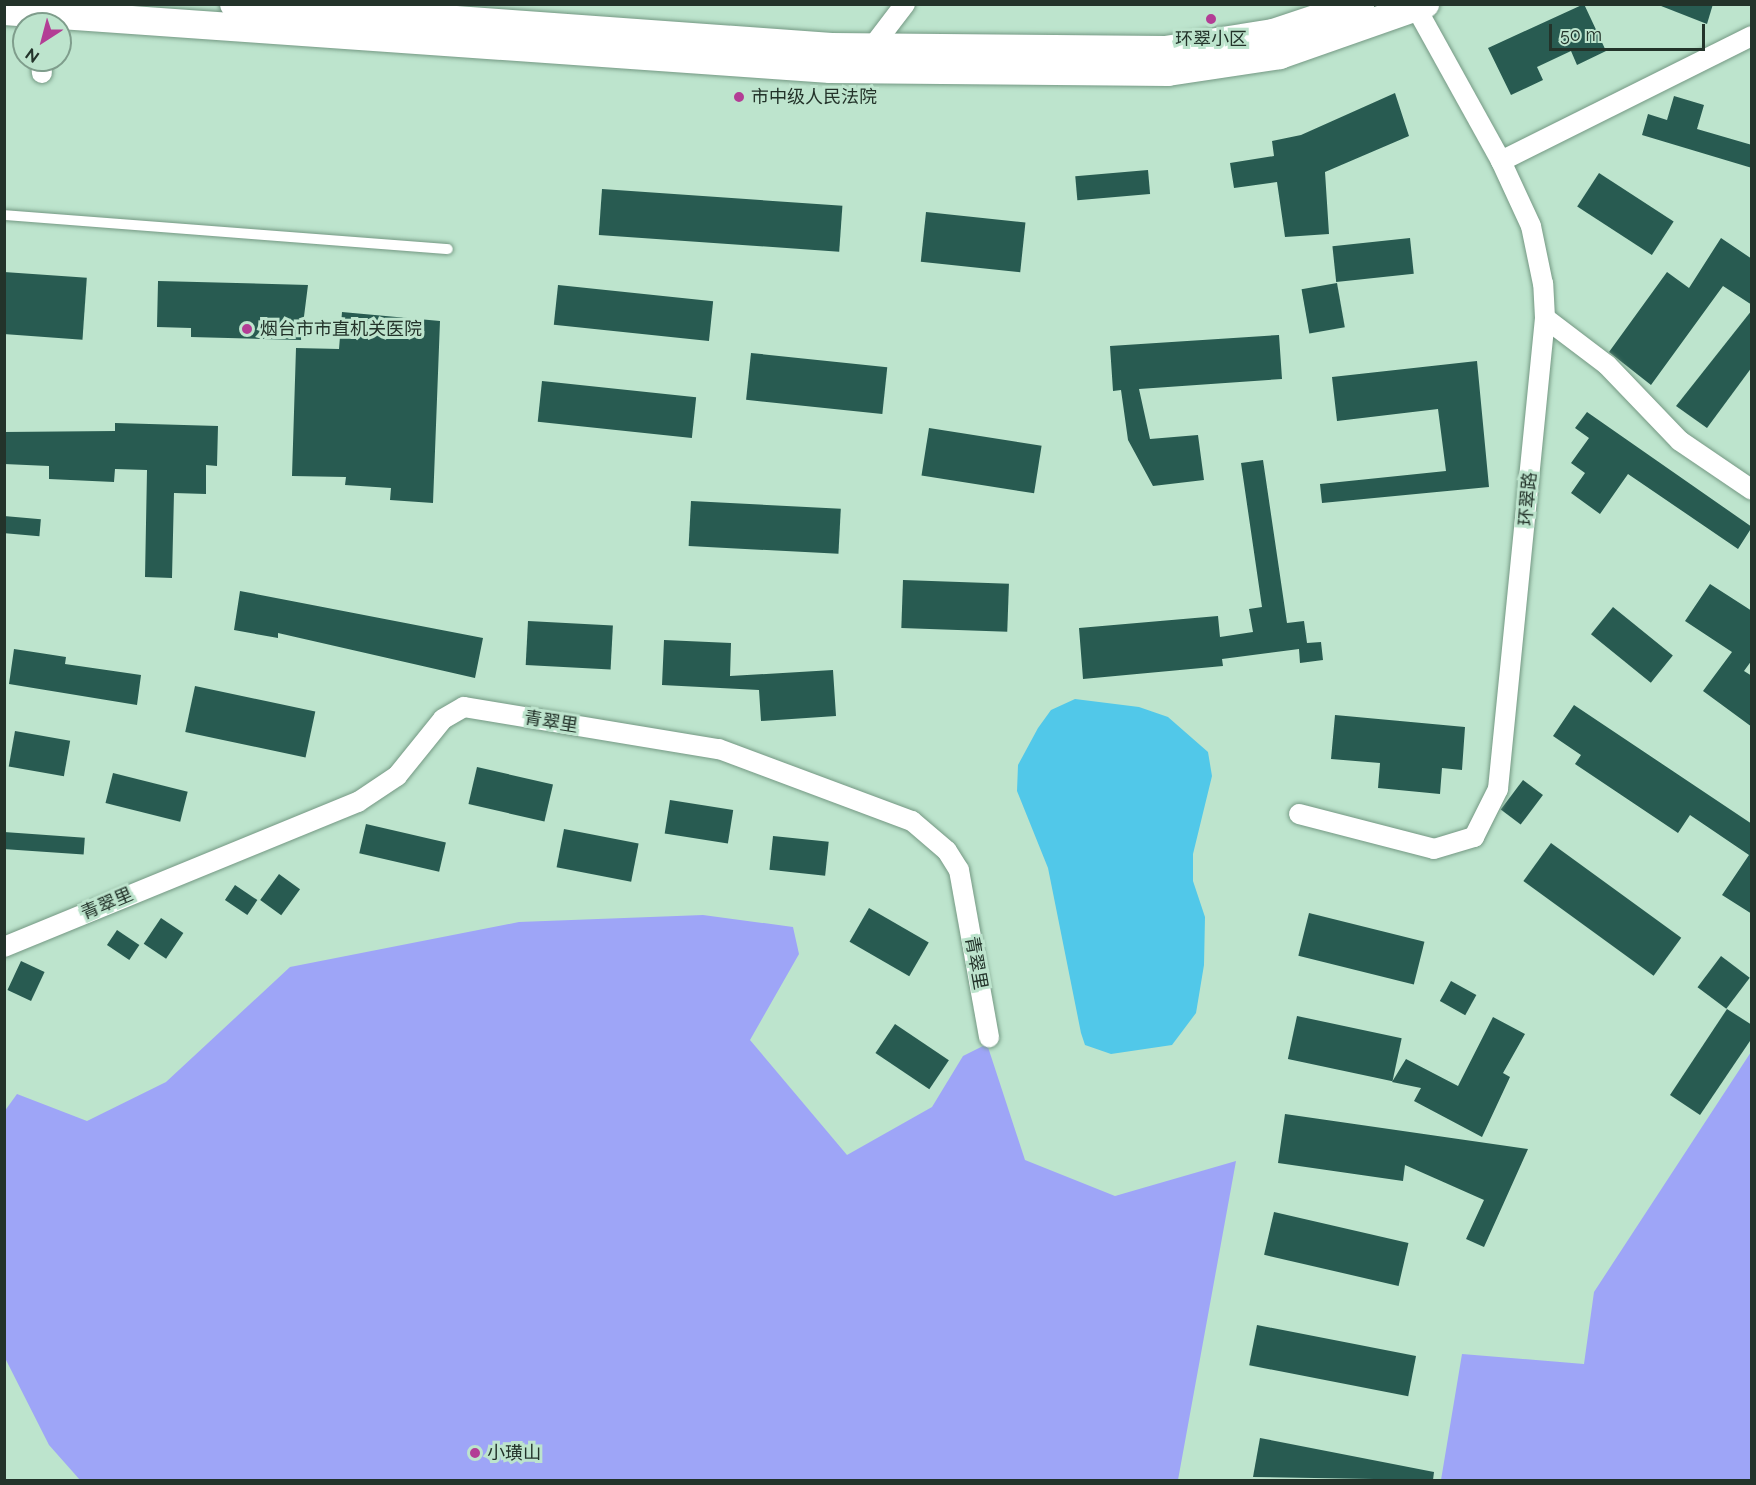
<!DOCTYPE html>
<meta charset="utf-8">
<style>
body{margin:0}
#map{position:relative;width:1756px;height:1485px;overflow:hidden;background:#bde4cd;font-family:Raleway,"Noto Sans SC",sans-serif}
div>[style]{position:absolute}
.green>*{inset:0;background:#9ea5f7}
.water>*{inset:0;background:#51c8e9}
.building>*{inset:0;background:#285b51;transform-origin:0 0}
.roads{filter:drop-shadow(0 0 2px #749883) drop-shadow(0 0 2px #749883)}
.lane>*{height:10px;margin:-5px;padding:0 5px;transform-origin:5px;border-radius:5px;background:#fff}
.street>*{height:20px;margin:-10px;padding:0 10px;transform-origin:10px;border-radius:10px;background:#fff}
.secondary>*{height:28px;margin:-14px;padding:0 14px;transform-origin:14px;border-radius:14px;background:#fff}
.dots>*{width:16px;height:16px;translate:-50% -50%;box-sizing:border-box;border:3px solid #bde4cd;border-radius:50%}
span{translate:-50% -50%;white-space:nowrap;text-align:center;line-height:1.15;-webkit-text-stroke:6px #bde4cd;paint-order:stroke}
.poi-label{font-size:18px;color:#23332a}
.left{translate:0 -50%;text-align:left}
.street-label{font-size:18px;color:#23332a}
.frame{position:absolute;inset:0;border:6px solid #23332a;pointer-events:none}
.north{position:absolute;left:12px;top:12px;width:60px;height:60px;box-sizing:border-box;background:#bde4cd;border:2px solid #7f9d8c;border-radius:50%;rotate:216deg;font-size:16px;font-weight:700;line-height:24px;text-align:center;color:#23332a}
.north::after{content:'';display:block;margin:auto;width:21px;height:27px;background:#b33d95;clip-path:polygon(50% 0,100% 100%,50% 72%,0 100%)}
.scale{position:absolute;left:1549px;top:24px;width:156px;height:27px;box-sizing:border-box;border:3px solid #23332a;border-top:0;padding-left:8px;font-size:18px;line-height:21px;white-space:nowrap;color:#23332a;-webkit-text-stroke:4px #bde4cd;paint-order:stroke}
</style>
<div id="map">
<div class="green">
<i style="clip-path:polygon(703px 915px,793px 927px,799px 954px,750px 1040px,847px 1155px,932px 1107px,963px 1056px,987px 1044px,1025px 1160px,1115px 1196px,1236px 1161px,1178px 1480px,80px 1480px,49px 1445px,5px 1358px,4px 1112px,17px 1094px,87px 1121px,166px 1082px,290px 967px,519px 922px)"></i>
<i style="clip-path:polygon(1751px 1052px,1751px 1480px,1441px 1480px,1462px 1354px,1584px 1364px,1594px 1292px)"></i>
</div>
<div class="water">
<i style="clip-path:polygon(1075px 699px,1139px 707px,1168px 717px,1208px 752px,1212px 776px,1193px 854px,1193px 881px,1205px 917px,1204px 965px,1196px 1013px,1172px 1045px,1111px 1054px,1085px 1045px,1081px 1033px,1048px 868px,1017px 791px,1018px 765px,1038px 728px,1051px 710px)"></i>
</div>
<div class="building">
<i style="clip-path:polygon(1584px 4px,1606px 51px,1577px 65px,1571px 51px,1537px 67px,1543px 80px,1511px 95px,1488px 48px)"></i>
<i style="clip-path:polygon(1656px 4px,1713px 4px,1707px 24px)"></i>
<i style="clip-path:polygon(1395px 93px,1409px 136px,1325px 172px,1329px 234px,1285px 237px,1277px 182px,1234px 188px,1230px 163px,1274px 156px,1272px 141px,1301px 135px)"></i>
<i style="clip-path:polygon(1674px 96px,1704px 105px,1697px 129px,1752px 145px,1752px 168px,1642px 135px,1648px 114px,1667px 120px)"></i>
<i style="left:1148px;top:170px;width:24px;height:73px;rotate:85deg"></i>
<i style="left:1599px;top:173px;width:89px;height:40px;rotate:33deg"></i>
<i style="left:602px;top:189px;width:241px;height:46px;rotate:4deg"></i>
<i style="left:926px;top:212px;width:100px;height:50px;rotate:6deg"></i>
<i style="left:1410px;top:238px;width:36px;height:78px;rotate:84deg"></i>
<i style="clip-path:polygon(1721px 238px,1752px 259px,1752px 305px,1723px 286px,1651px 385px,1609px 352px,1667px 272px,1689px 288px)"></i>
<i style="left:4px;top:272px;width:83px;height:62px;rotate:4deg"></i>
<i style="clip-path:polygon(158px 281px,308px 285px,301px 340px,191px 337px,191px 328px,157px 327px)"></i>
<i style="left:1337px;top:283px;width:45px;height:36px;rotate:80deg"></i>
<i style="left:558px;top:285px;width:156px;height:40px;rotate:6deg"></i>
<i style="clip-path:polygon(1752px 310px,1752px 367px,1707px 428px,1676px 406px)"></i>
<i style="clip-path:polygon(342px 312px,440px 321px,433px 503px,390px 500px,391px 488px,345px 485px,346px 477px,292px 476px,296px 348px,339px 349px)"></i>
<i style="clip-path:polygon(1279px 335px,1282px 379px,1139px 389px,1150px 439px,1198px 435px,1204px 480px,1153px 486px,1128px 440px,1121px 390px,1113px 391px,1110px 346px)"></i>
<i style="left:751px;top:353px;width:137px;height:47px;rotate:6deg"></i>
<i style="clip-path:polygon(1477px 361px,1489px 487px,1322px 503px,1320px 484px,1446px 471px,1438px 409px,1337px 421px,1332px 377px)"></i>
<i style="left:542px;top:381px;width:155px;height:41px;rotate:6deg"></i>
<i style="clip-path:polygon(1587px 412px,1752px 527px,1738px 549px,1628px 474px,1600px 514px,1571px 493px,1585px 473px,1571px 463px,1589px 438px,1575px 428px)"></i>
<i style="clip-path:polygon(115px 423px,218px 426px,217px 466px,206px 465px,206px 494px,174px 493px,172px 578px,145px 577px,147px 470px,115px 469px,114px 482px,49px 479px,49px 466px,4px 464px,4px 432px,115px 431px)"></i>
<i style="left:929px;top:428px;width:114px;height:48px;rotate:9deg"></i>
<i style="clip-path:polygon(1263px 460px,1287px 623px,1304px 621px,1307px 643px,1321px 642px,1323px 660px,1300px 663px,1299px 649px,1222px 659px,1223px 666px,1083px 679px,1079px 628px,1218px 616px,1220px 637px,1253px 632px,1249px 609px,1262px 607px,1241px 463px)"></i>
<i style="left:691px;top:501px;width:150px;height:45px;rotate:3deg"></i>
<i style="left:4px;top:516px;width:37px;height:17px;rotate:5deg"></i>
<i style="left:903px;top:580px;width:106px;height:48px;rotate:2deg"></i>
<i style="clip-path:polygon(1710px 584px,1752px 611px,1752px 660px,1744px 671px,1752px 676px,1752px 727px,1703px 691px,1732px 652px,1685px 621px)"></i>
<i style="clip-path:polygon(240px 591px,483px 638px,475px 678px,278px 633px,278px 638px,234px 630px)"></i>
<i style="left:1613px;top:607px;width:77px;height:35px;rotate:39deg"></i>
<i style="left:528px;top:621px;width:85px;height:44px;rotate:3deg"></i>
<i style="clip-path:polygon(664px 640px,731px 643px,730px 676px,833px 670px,836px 716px,761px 721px,759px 690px,662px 685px)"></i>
<i style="clip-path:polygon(14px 649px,66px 657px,65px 664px,141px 675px,137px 705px,9px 684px)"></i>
<i style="left:195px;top:686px;width:123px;height:47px;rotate:12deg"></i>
<i style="clip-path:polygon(1574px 705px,1752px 824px,1752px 914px,1722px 895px,1749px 855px,1690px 815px,1678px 833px,1575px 764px,1581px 755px,1553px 736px)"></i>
<i style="clip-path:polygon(1335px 715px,1465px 727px,1462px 770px,1442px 768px,1440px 794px,1378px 788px,1380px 763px,1331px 759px)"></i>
<i style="left:15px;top:731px;width:56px;height:36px;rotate:10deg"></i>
<i style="left:477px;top:767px;width:78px;height:38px;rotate:13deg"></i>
<i style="left:113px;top:773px;width:77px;height:31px;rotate:14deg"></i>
<i style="left:1523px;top:780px;width:25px;height:37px;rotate:37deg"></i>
<i style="left:670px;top:800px;width:64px;height:34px;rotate:9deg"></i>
<i style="left:366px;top:824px;width:82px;height:30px;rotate:13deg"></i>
<i style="left:564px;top:829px;width:76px;height:39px;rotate:11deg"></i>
<i style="left:4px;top:832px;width:81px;height:17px;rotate:4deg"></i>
<i style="left:773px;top:836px;width:56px;height:34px;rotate:6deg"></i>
<i style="left:1551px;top:843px;width:161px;height:47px;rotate:36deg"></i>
<i style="left:279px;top:874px;width:26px;height:32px;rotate:36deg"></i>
<i style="left:235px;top:885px;width:27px;height:18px;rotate:34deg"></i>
<i style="left:869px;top:908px;width:69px;height:39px;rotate:30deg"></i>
<i style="left:1309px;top:913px;width:119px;height:44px;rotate:14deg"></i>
<i style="left:161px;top:918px;width:27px;height:31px;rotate:34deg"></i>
<i style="left:117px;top:930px;width:27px;height:18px;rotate:34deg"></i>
<i style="left:1721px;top:956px;width:36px;height:39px;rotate:37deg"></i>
<i style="left:21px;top:961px;width:26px;height:32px;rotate:25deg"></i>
<i style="left:1451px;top:981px;width:29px;height:23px;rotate:29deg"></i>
<i style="clip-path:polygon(1727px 1009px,1752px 1025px,1752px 1038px,1700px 1115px,1670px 1095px)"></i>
<i style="left:1297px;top:1016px;width:107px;height:44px;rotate:12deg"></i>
<i style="clip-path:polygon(1493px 1017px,1525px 1034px,1503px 1073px,1510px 1077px,1482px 1137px,1414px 1101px,1421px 1088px,1392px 1082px,1406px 1059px,1458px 1086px)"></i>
<i style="left:895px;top:1024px;width:65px;height:35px;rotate:34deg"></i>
<i style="clip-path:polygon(1285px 1114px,1528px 1149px,1484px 1247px,1466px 1239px,1484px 1200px,1405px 1165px,1403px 1181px,1278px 1163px)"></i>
<i style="left:1274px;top:1212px;width:138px;height:44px;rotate:13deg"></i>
<i style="left:1257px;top:1325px;width:162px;height:41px;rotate:11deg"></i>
<i style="clip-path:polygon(1260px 1438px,1434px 1472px,1433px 1480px,1253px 1477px)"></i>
</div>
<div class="roads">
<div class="lane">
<i style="left:4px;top:215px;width:445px;rotate:4.4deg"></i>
</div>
<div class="street">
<i style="left:866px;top:55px;width:64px;rotate:-52.6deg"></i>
<i style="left:41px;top:60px;width:13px;rotate:86deg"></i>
<i style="left:1501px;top:161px;width:280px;rotate:-26.5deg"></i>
<i style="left:1545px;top:318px;width:78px;rotate:37.2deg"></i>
<i style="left:1607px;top:365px;width:105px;rotate:46.2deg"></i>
<i style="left:1680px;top:441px;width:87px;rotate:34.2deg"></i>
<i style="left:1299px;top:814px;width:139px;rotate:14.5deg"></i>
<i style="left:1434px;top:849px;width:42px;rotate:-16.7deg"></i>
<i style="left:1474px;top:837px;width:54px;rotate:-63.4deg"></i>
<i style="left:1498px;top:789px;width:473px;rotate:-84.3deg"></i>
<i style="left:1545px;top:318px;width:34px;rotate:-93deg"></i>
<i style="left:1543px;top:284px;width:59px;rotate:-101.7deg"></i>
<i style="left:1531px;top:226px;width:72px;rotate:-114.8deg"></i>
<i style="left:1501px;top:161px;width:179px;rotate:-119deg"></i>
<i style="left:4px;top:947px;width:383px;rotate:-22.3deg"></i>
<i style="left:358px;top:802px;width:47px;rotate:-33.7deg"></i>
<i style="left:397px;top:776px;width:73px;rotate:-51.1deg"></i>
<i style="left:443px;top:719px;width:24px;rotate:-30deg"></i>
<i style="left:464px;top:707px;width:258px;rotate:9.4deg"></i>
<i style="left:719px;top:749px;width:206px;rotate:20.5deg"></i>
<i style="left:912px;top:821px;width:46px;rotate:40.6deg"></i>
<i style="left:947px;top:851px;width:22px;rotate:58deg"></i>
<i style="left:959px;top:870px;width:170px;rotate:79.8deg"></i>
</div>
<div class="secondary">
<i style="left:234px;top:4px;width:599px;rotate:4.12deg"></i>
<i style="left:831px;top:47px;width:334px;rotate:0.5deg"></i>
<i style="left:1165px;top:50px;width:109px;rotate:-8.9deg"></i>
<i style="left:1273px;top:33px;width:92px;rotate:-18.4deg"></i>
<i style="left:4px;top:11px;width:828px;rotate:4.02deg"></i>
<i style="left:830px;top:69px;width:338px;rotate:0.5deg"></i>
<i style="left:1168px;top:72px;width:113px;rotate:-8.6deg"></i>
<i style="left:1280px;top:55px;width:154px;rotate:-19.4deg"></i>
</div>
</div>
<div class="dots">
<i style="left:1211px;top:19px;background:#b33d95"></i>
<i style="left:739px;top:97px;background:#b33d95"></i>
<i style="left:247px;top:329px;background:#b33d95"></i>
<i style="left:475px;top:1453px;background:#b33d95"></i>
</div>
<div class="poi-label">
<span style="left:1211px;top:39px">环翠小区</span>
<span class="left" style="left:751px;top:97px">市中级人民法院</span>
<span class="left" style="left:260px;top:329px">烟台市市直机关医院</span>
<span class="left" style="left:487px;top:1453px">小璜山</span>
</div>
<div class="street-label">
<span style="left:1528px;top:499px;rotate:-85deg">环翠路</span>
<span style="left:551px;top:722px;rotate:9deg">青翠里</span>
<span style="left:107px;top:904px;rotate:-23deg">青翠里</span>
<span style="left:976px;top:963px;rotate:80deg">青翠里</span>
</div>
<div class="frame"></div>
<div class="north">N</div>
<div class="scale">50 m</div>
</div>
